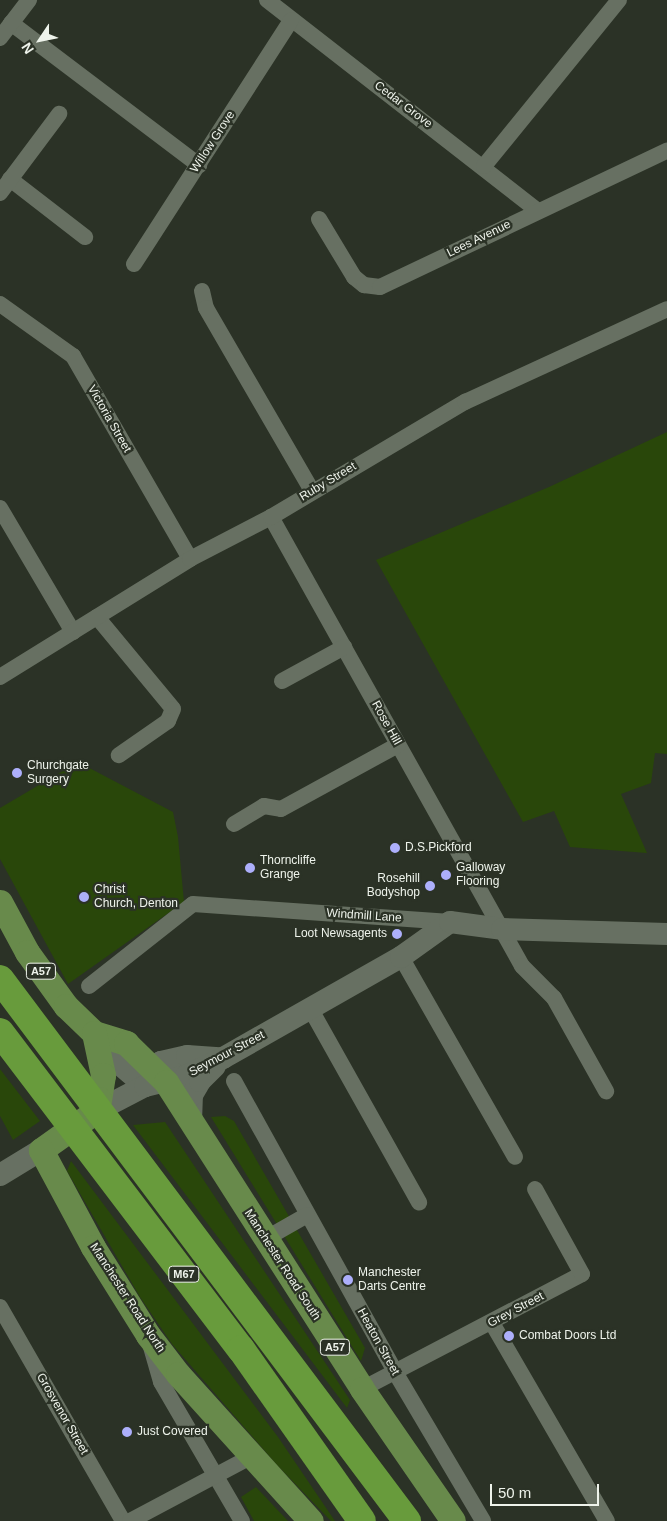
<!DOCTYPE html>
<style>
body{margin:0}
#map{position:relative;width:667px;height:1521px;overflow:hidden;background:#2b3226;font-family:Arial,sans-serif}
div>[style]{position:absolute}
.green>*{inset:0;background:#29470a}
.street>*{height:16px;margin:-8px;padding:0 8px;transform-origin:8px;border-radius:8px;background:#677062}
.secondary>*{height:22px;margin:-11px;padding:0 11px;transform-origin:11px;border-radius:11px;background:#677062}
.primary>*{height:25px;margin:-12.5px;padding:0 12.5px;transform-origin:12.5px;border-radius:12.5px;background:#688a4b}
.highway>*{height:28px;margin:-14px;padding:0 14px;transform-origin:14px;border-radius:14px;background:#689b3c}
.dots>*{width:14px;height:14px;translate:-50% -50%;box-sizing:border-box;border:2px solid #2b3226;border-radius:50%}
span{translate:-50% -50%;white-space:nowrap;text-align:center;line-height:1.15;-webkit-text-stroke:4.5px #2b3226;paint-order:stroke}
.shield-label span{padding:1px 4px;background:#2b3226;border:1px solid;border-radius:4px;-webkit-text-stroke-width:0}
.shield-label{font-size:11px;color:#eef3eb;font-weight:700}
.street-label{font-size:12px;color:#eef3eb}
.poi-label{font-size:12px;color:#eef3eb}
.left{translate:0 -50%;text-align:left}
.right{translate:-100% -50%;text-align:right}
.north{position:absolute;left:15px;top:15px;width:50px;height:50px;-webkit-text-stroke:4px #2b3226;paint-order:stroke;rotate:236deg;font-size:14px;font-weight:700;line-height:20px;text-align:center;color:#eef3eb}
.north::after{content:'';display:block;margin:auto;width:18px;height:22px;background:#eef3eb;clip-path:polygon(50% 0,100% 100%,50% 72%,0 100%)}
.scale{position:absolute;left:490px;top:1484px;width:109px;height:22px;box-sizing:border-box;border:2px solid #eef3eb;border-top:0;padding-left:6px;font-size:15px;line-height:18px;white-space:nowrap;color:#eef3eb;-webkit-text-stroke:4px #2b3226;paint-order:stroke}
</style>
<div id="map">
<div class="green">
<i style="clip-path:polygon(667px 432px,667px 754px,655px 753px,651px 783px,621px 794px,647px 853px,570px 847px,554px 811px,523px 822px,376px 560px,549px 487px)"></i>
<i style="clip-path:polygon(78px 762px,173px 812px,178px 837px,184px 902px,68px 984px,0 859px,0 808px)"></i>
<i style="clip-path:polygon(0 1069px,40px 1121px,13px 1140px,0 1116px)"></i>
<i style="clip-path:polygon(225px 1116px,234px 1121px,365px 1348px,361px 1361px,211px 1117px)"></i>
<i style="clip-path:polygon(165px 1122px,350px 1400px,347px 1408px,133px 1125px)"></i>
<i style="clip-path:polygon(71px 1161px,278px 1437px,335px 1521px,331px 1521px,277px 1465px,172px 1344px,140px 1297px,67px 1171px)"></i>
<i style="clip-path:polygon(256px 1487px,288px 1521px,254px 1521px,241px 1497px)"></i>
</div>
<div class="street">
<i style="left:267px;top:0;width:343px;rotate:37.9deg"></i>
<i style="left:11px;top:23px;width:236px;rotate:37.1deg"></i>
<i style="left:0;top:38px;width:48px;rotate:-52.7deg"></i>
<i style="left:484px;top:166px;width:214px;rotate:-50.9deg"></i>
<i style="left:10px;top:179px;width:95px;rotate:37.7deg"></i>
<i style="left:0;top:193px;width:99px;rotate:-53.2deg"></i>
<i style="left:319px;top:219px;width:68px;rotate:58.9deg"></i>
<i style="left:354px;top:277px;width:13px;rotate:39deg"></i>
<i style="left:364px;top:285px;width:16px;rotate:7deg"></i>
<i style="left:380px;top:287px;width:318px;rotate:-25.4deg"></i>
<i style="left:134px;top:264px;width:290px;rotate:-57.2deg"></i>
<i style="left:202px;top:291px;width:17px;rotate:77deg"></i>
<i style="left:206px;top:308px;width:211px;rotate:59.9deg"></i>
<i style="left:0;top:304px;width:90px;rotate:35.5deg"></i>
<i style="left:73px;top:356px;width:234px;rotate:60deg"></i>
<i style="left:0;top:508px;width:144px;rotate:59.5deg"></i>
<i style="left:271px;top:517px;width:514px;rotate:60.79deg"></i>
<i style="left:522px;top:966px;width:45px;rotate:45deg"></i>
<i style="left:554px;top:998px;width:107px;rotate:60.8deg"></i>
<i style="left:97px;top:617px;width:119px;rotate:50.4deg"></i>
<i style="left:173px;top:709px;width:13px;rotate:113deg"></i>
<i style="left:168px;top:721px;width:60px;rotate:145.2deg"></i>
<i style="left:0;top:677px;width:224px;rotate:-31.8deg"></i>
<i style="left:190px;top:559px;width:91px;rotate:-27.4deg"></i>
<i style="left:271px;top:517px;width:226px;rotate:-30.7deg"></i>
<i style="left:465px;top:402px;width:222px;rotate:-24.7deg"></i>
<i style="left:282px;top:681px;width:71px;rotate:-28.7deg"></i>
<i style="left:234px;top:824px;width:35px;rotate:-31deg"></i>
<i style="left:264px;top:806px;width:17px;rotate:10deg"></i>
<i style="left:281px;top:809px;width:133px;rotate:-28.7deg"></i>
<i style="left:401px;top:957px;width:230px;rotate:60.3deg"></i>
<i style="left:89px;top:986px;width:132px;rotate:-38.3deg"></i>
<i style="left:193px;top:904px;width:258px;rotate:4deg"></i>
<i style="left:310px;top:1008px;width:223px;rotate:60.7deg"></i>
<i style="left:234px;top:1081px;width:333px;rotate:61deg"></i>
<i style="left:395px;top:1372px;width:173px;rotate:59.4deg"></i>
<i style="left:265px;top:1239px;width:48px;rotate:-29.7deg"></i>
<i style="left:0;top:1307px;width:247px;rotate:60.1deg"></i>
<i style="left:492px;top:1323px;width:229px;rotate:59.9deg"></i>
<i style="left:151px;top:1347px;width:36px;rotate:74deg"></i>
<i style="left:161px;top:1382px;width:161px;rotate:59.8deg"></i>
<i style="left:362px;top:1389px;width:248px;rotate:-27.6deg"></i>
<i style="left:582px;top:1274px;width:97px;rotate:-118.9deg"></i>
<i style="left:130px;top:1521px;width:138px;rotate:-28deg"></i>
</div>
<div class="secondary">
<i style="left:97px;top:1045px;width:63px;rotate:40.5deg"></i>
<i style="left:145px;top:1086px;width:20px;rotate:-70deg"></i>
<i style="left:152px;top:1067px;width:10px;rotate:-29deg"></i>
<i style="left:161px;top:1062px;width:27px;rotate:-13deg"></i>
<i style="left:187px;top:1056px;width:32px;rotate:4deg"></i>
<i style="left:93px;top:1113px;width:59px;rotate:-27.4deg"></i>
<i style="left:145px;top:1086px;width:42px;rotate:-13.7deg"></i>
<i style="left:186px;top:1076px;width:41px;rotate:-25.9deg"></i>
<i style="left:223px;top:1058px;width:205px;rotate:-29.6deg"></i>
<i style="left:401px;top:957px;width:60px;rotate:-35.5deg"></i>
<i style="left:450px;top:922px;width:52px;rotate:7.7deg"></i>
<i style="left:502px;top:929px;width:165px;rotate:1.7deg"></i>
<i style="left:191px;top:1122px;width:27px;rotate:-88deg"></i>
<i style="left:192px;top:1095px;width:16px;rotate:-60deg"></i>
<i style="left:200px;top:1081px;width:21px;rotate:-45deg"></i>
<i style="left:0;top:1175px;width:48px;rotate:-31.4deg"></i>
</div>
<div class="primary">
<i style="left:0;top:902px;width:57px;rotate:61.6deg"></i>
<i style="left:27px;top:952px;width:67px;rotate:54.2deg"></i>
<i style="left:66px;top:1006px;width:39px;rotate:44deg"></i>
<i style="left:94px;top:1033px;width:34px;rotate:17deg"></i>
<i style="left:126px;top:1043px;width:56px;rotate:44.3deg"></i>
<i style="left:166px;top:1082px;width:364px;rotate:57.4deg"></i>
<i style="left:362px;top:1389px;width:160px;rotate:55.4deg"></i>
<i style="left:94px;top:1033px;width:43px;rotate:77.9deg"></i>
<i style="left:103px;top:1075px;width:24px;rotate:99deg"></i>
<i style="left:99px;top:1099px;width:15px;rotate:113deg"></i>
<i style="left:93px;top:1113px;width:64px;rotate:144.6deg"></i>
<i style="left:41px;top:1150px;width:110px;rotate:61.8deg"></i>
<i style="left:93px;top:1247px;width:104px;rotate:58deg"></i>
<i style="left:148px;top:1335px;width:49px;rotate:52.4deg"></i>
<i style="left:178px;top:1374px;width:198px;rotate:47.9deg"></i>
</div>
<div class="highway">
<i style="left:0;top:979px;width:678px;rotate:53.1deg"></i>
<i style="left:0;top:1032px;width:398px;rotate:52.8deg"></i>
<i style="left:241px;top:1349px;width:210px;rotate:54.9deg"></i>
</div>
<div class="dots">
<i style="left:17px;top:773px;background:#adaffb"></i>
<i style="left:395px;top:848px;background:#adaffb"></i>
<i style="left:250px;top:868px;background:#adaffb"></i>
<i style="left:446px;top:875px;background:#adaffb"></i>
<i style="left:430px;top:886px;background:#adaffb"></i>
<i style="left:84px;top:897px;background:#adaffb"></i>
<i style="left:397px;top:934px;background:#adaffb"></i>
<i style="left:348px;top:1280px;background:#adaffb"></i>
<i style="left:509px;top:1336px;background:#adaffb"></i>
<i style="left:127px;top:1432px;background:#adaffb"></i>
</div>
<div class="shield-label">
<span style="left:41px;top:971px">A57</span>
<span style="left:184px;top:1274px">M67</span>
<span style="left:335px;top:1347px">A57</span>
</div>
<div class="street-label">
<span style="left:403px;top:105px;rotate:37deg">Cedar Grove</span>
<span style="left:213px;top:142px;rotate:-57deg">Willow Grove</span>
<span style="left:479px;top:239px;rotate:-26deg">Lees Avenue</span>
<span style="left:109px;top:419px;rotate:60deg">Victoria Street</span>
<span style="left:328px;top:482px;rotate:-31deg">Ruby Street</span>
<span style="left:386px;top:723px;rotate:61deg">Rose Hill</span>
<span style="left:364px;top:916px;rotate:4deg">Windmill Lane</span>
<span style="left:227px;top:1054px;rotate:-28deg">Seymour Street</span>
<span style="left:282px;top:1265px;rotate:57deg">Manchester Road South</span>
<span style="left:127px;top:1298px;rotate:57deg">Manchester Road North</span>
<span style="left:516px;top:1310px;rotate:-28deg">Grey Street</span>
<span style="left:378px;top:1342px;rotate:61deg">Heaton Street</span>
<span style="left:62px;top:1414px;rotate:60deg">Grosvenor Street</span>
</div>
<div class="poi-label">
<span class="left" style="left:27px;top:773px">Churchgate<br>Surgery</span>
<span class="left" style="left:405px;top:848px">D.S.Pickford</span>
<span class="left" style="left:260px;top:868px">Thorncliffe<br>Grange</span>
<span class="left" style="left:456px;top:875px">Galloway<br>Flooring</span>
<span class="right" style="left:420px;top:886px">Rosehill<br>Bodyshop</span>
<span class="left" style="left:94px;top:897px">Christ<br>Church, Denton</span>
<span class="right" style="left:387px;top:934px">Loot Newsagents</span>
<span class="left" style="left:358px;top:1280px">Manchester<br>Darts Centre</span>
<span class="left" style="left:519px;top:1336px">Combat Doors Ltd</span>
<span class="left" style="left:137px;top:1432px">Just Covered</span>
</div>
<div class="north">N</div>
<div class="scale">50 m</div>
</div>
